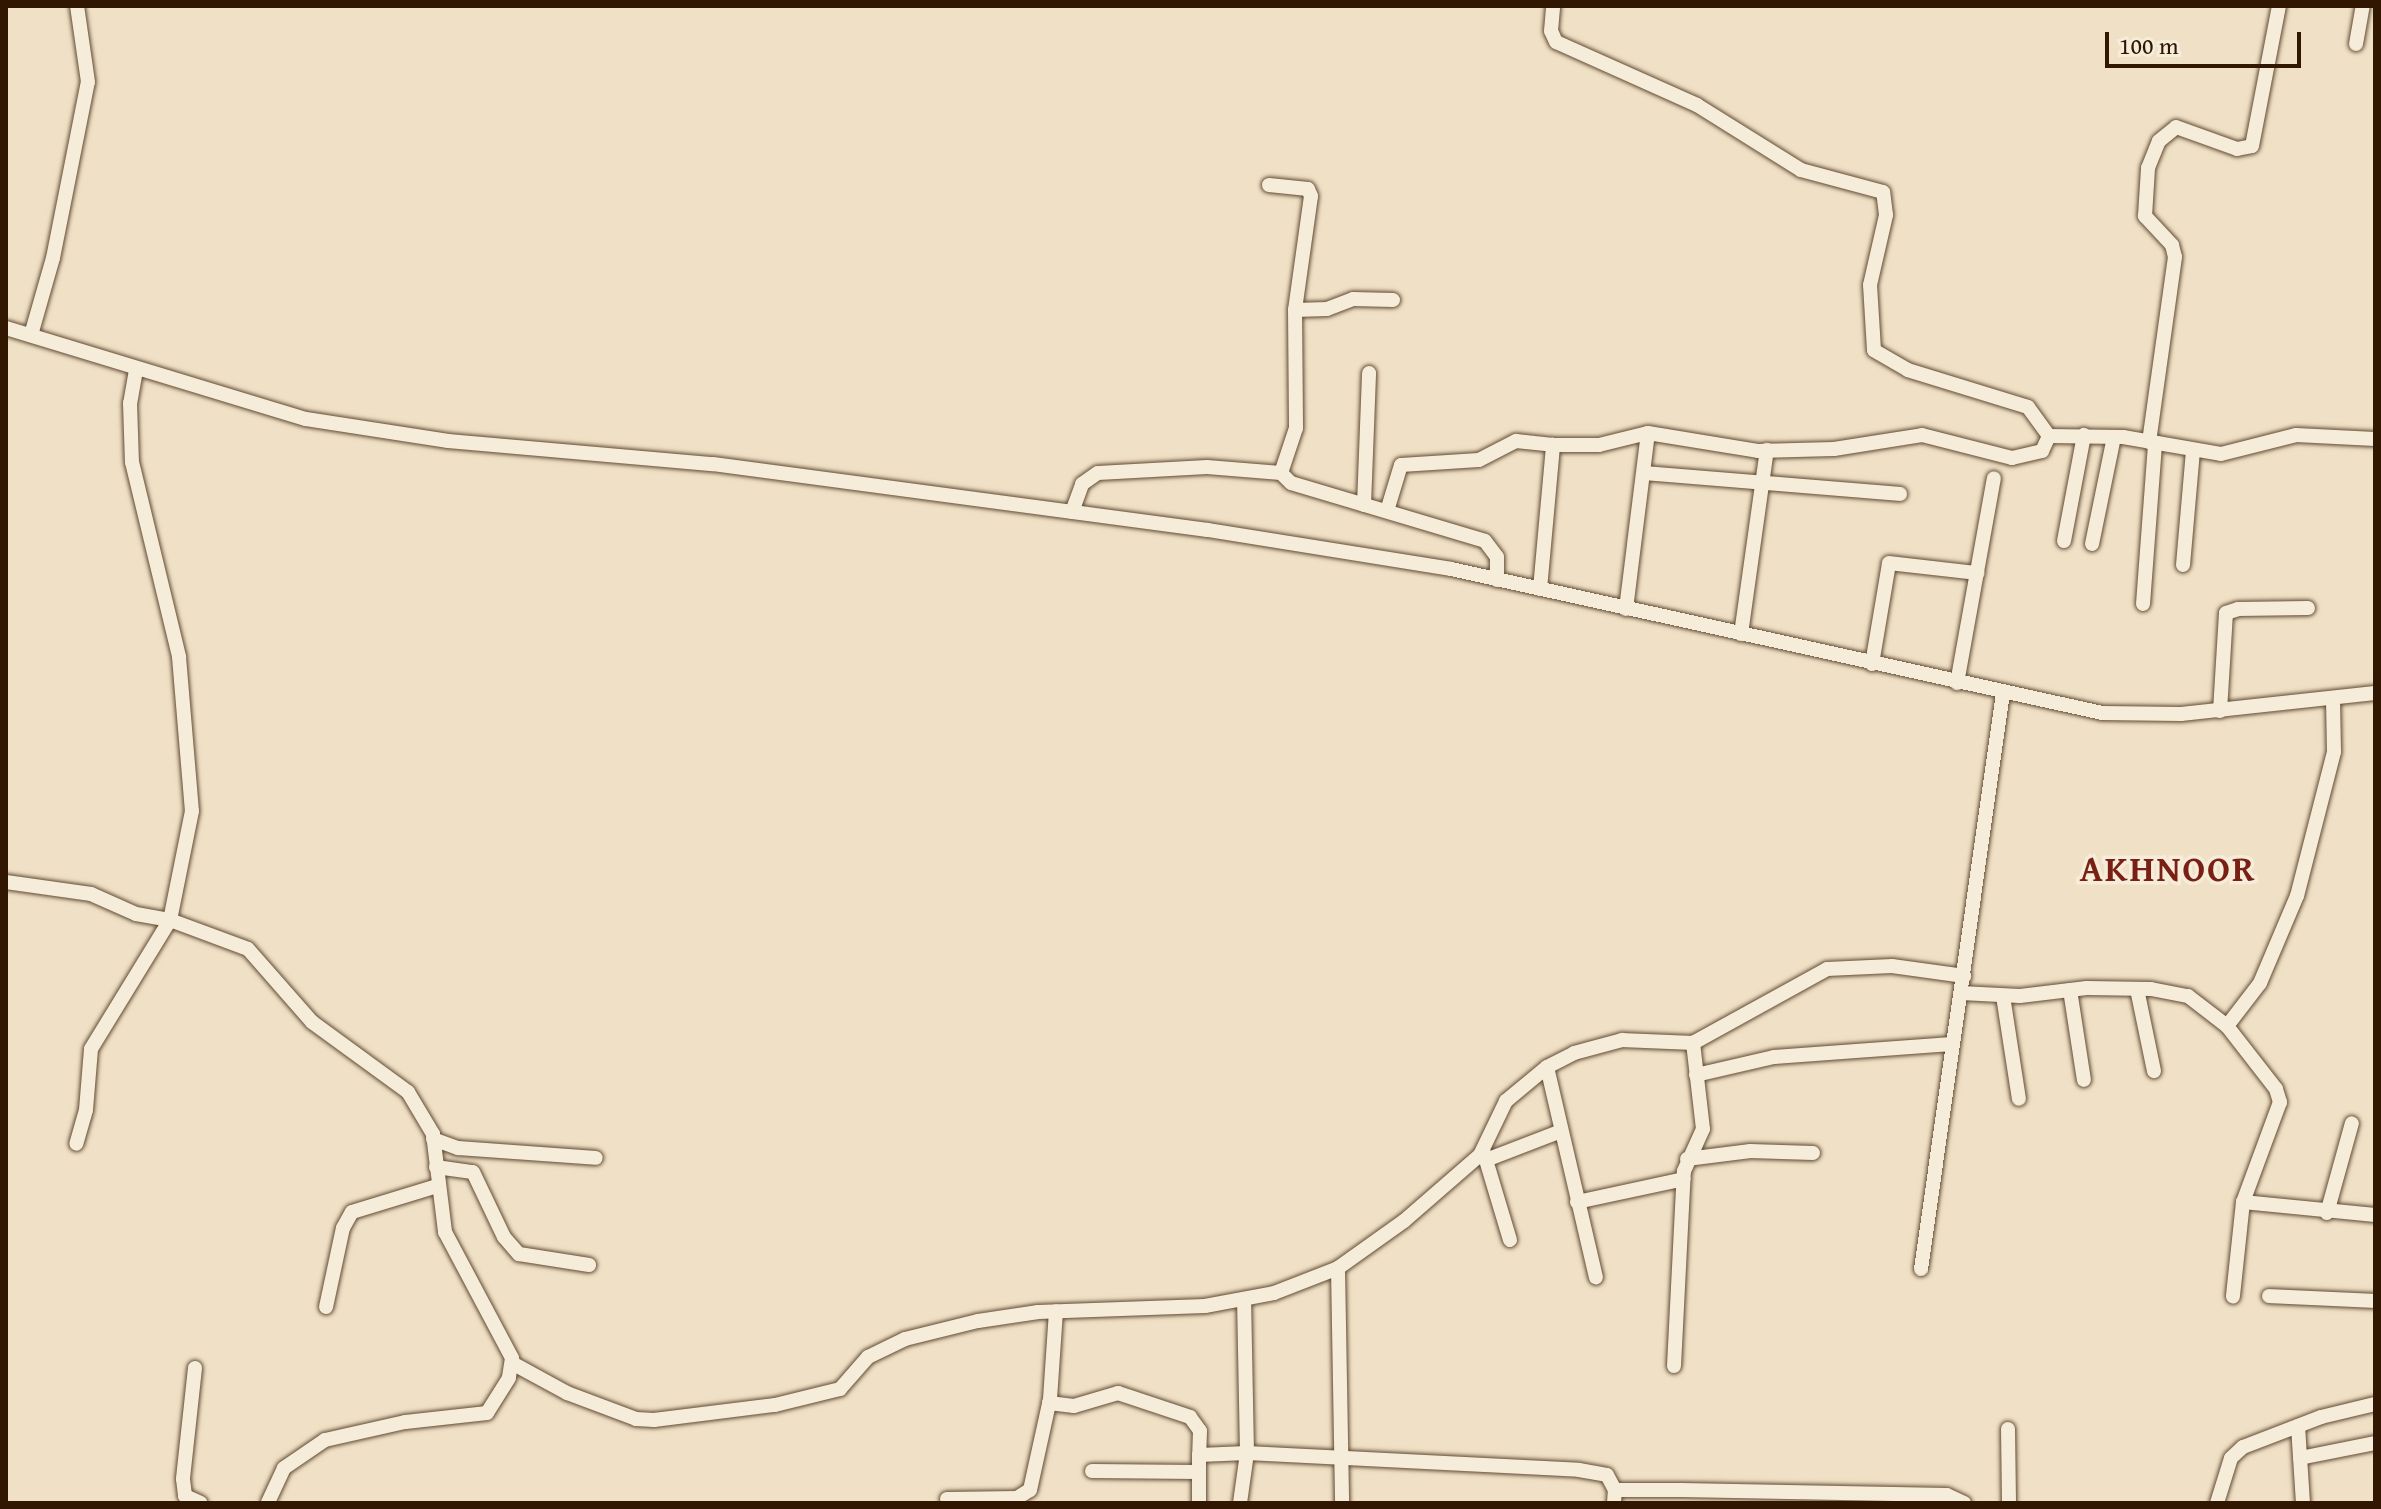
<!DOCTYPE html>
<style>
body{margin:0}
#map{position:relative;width:2381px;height:1509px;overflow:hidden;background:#f0e1c6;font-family:"Gentium Book Plus",serif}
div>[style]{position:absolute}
.roads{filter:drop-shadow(0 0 2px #614a33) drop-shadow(0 0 2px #614a33)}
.minor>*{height:14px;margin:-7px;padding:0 7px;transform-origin:7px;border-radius:7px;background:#f5ecda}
span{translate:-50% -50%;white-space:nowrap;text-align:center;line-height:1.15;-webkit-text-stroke:7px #f5ecda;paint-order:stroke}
.district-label{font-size:36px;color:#7a1f14;font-weight:700;letter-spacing:2px}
.frame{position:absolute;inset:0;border:8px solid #311702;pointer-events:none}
.scale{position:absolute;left:2105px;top:32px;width:196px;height:36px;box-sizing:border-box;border:4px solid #311702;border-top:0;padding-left:10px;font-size:24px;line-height:28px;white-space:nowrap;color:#311702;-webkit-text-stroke:6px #f5ecda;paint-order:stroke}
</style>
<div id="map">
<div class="roads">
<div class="minor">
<i style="left:2356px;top:44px;width:39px;rotate:-80deg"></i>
<i style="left:1269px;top:185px;width:39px;rotate:6deg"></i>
<i style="left:1308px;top:189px;width:8px;rotate:67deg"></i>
<i style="left:1311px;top:196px;width:115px;rotate:98deg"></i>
<i style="left:1295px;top:310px;width:118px;rotate:89.5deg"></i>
<i style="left:1296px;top:428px;width:47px;rotate:108.4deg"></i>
<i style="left:1281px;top:473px;width:14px;rotate:45deg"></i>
<i style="left:1291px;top:483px;width:202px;rotate:16.6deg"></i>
<i style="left:1485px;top:541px;width:20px;rotate:53deg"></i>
<i style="left:1497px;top:557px;width:23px;rotate:90deg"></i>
<i style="left:1295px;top:310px;width:32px;rotate:-2deg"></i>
<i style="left:1327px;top:309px;width:28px;rotate:-21deg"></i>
<i style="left:1353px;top:299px;width:40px;rotate:1.4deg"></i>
<i style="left:6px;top:328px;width:313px;rotate:16.9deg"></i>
<i style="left:306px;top:419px;width:144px;rotate:8.8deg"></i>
<i style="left:448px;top:441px;width:266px;rotate:5deg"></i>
<i style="left:713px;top:464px;width:499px;rotate:7.6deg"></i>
<i style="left:1208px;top:530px;width:246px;rotate:9.1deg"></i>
<i style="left:1451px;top:569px;width:667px;rotate:12.47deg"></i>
<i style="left:2102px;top:713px;width:79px;rotate:0.7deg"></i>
<i style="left:2181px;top:714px;width:195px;rotate:-6.2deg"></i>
<i style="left:31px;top:335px;width:80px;rotate:-74.1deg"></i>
<i style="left:53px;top:258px;width:179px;rotate:-78.8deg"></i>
<i style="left:88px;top:82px;width:77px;rotate:-98.2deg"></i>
<i style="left:136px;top:370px;width:34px;rotate:100deg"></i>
<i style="left:130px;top:403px;width:59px;rotate:88.1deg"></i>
<i style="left:132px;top:462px;width:201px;rotate:76.4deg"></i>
<i style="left:179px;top:657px;width:155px;rotate:85.2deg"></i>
<i style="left:192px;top:811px;width:111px;rotate:101.4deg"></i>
<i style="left:170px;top:920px;width:83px;rotate:20.4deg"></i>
<i style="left:248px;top:949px;width:97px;rotate:48.8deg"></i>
<i style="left:312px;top:1022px;width:119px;rotate:36.1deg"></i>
<i style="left:408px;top:1092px;width:49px;rotate:59.2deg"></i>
<i style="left:433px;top:1134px;width:99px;rotate:83deg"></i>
<i style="left:445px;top:1232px;width:143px;rotate:62deg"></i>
<i style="left:512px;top:1358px;width:20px;rotate:99deg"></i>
<i style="left:509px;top:1378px;width:41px;rotate:122.2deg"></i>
<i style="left:487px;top:1413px;width:82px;rotate:173.7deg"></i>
<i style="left:405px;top:1422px;width:82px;rotate:167.3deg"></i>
<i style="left:325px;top:1440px;width:50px;rotate:145.7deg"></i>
<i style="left:284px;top:1468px;width:38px;rotate:115deg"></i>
<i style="left:2049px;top:436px;width:74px;rotate:0.8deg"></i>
<i style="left:2123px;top:437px;width:99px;rotate:9.8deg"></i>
<i style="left:2221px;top:454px;width:77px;rotate:-14.2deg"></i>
<i style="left:2296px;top:435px;width:79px;rotate:2.9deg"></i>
<i style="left:2149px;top:442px;width:187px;rotate:-82deg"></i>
<i style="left:2175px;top:257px;width:12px;rotate:-104deg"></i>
<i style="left:2172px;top:245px;width:40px;rotate:-133deg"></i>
<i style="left:2145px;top:216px;width:48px;rotate:-86.4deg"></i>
<i style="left:2148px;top:168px;width:29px;rotate:-68deg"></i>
<i style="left:2159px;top:141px;width:22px;rotate:-39deg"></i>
<i style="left:2176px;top:127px;width:65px;rotate:19.8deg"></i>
<i style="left:2237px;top:149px;width:15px;rotate:-11deg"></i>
<i style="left:2252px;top:146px;width:143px;rotate:-79.1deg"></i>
<i style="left:1645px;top:473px;width:256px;rotate:4.7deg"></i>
<i style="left:1364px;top:505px;width:132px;rotate:-87.8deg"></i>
<i style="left:1387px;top:511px;width:48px;rotate:-73.1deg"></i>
<i style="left:1401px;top:465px;width:78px;rotate:-3.7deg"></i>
<i style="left:1479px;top:460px;width:42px;rotate:-27.2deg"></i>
<i style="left:1516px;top:441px;width:37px;rotate:6deg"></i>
<i style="left:1072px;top:512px;width:30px;rotate:-70deg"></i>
<i style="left:1082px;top:484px;width:19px;rotate:-35deg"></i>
<i style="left:1098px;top:473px;width:109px;rotate:-3.2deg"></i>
<i style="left:1207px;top:467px;width:74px;rotate:4.6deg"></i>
<i style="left:2064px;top:541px;width:108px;rotate:-79.3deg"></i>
<i style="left:2092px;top:544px;width:109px;rotate:-78.4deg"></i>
<i style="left:2183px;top:565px;width:114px;rotate:-85deg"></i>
<i style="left:1540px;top:589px;width:145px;rotate:-84.8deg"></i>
<i style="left:1553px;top:445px;width:46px"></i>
<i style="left:1599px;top:445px;width:50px;rotate:-13.8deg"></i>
<i style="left:1648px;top:433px;width:111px;rotate:9.3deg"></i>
<i style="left:1758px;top:451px;width:76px;rotate:-1.5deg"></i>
<i style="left:1834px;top:449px;width:89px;rotate:-9deg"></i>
<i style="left:1922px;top:435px;width:93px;rotate:14.3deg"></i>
<i style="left:2012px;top:458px;width:31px;rotate:-13deg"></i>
<i style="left:2042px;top:451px;width:17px;rotate:-65deg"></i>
<i style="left:2049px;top:436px;width:36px;rotate:-126deg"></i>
<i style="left:2028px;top:407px;width:126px;rotate:-162.9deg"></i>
<i style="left:1908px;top:370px;width:39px;rotate:-150deg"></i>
<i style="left:1874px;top:350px;width:65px;rotate:-93.5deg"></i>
<i style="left:1870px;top:285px;width:72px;rotate:-77.1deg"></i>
<i style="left:1886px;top:215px;width:23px;rotate:-97deg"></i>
<i style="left:1883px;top:192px;width:85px;rotate:-165deg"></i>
<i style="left:1801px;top:170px;width:123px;rotate:-148deg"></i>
<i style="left:1697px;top:105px;width:154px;rotate:-155.9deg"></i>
<i style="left:1556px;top:42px;width:12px;rotate:-114deg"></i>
<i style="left:1551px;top:31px;width:25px;rotate:-85deg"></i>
<i style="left:2143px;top:604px;width:161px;rotate:-85.7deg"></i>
<i style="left:1626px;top:609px;width:177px;rotate:-82.9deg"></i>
<i style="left:1741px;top:634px;width:186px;rotate:-82deg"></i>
<i style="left:1872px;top:664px;width:102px;rotate:-80.4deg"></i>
<i style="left:1889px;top:563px;width:89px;rotate:6.5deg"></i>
<i style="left:1957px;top:683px;width:208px;rotate:-79.8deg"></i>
<i style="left:2220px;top:711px;width:98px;rotate:-86.5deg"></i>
<i style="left:2226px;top:613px;width:13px;rotate:-18deg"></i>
<i style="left:2238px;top:609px;width:70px;rotate:-0.8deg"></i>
<i style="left:6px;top:882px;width:86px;rotate:8deg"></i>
<i style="left:91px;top:894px;width:49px;rotate:24deg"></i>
<i style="left:136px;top:914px;width:35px;rotate:10deg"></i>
<i style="left:170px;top:920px;width:151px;rotate:121.5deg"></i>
<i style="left:91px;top:1049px;width:61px;rotate:94.7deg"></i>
<i style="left:86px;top:1110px;width:35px;rotate:106deg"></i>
<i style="left:2137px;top:989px;width:84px;rotate:78.3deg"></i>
<i style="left:2070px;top:990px;width:91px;rotate:81.2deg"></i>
<i style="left:1961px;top:993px;width:59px;rotate:2.9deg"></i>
<i style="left:2020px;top:996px;width:67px;rotate:-6.8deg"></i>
<i style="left:2087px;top:988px;width:64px;rotate:0.9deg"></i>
<i style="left:2151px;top:989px;width:38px;rotate:11deg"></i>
<i style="left:2188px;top:996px;width:49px;rotate:37.6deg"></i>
<i style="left:2227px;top:1026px;width:80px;rotate:52.1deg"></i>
<i style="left:2276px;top:1089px;width:14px;rotate:73deg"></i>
<i style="left:2280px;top:1102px;width:107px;rotate:110.3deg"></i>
<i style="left:2243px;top:1202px;width:95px;rotate:96.1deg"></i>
<i style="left:2003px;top:996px;width:104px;rotate:81.2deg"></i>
<i style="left:2227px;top:1026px;width:54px;rotate:-52.5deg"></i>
<i style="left:2260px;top:983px;width:95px;rotate:-67deg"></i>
<i style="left:2297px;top:896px;width:149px;rotate:-75.6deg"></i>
<i style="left:2334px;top:752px;width:54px;rotate:-91.1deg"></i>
<i style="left:1547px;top:1067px;width:216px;rotate:76.9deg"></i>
<i style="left:1696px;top:1075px;width:80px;rotate:-13deg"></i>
<i style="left:1774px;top:1057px;width:178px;rotate:-4.2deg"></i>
<i style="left:433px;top:1139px;width:27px;rotate:20deg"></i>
<i style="left:458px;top:1148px;width:138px;rotate:4.1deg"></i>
<i style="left:1483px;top:1150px;width:94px;rotate:73.3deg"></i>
<i style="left:1687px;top:1159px;width:64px;rotate:-7.2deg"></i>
<i style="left:1750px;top:1151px;width:63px;rotate:1.8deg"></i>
<i style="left:1486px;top:1160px;width:80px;rotate:-21.1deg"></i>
<i style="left:436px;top:1167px;width:37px;rotate:8deg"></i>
<i style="left:473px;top:1172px;width:72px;rotate:64.5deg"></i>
<i style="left:504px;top:1237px;width:23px;rotate:49deg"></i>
<i style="left:519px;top:1254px;width:71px;rotate:8.9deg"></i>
<i style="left:1577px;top:1202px;width:109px;rotate:-12.1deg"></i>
<i style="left:2243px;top:1202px;width:133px;rotate:5.6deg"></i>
<i style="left:2327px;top:1213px;width:93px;rotate:-74.5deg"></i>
<i style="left:1338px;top:1268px;width:235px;rotate:89deg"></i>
<i style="left:1921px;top:1269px;width:582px;rotate:-81.9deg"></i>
<i style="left:2269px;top:1296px;width:106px;rotate:2.7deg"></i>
<i style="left:326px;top:1307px;width:81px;rotate:-77.9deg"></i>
<i style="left:343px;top:1228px;width:18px;rotate:-61deg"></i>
<i style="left:352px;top:1212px;width:89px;rotate:-17deg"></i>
<i style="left:512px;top:1363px;width:63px;rotate:28.6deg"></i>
<i style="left:567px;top:1393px;width:74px;rotate:20.6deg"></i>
<i style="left:636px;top:1419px;width:18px;rotate:3deg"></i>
<i style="left:654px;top:1420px;width:122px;rotate:-7.1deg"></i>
<i style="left:775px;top:1405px;width:67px;rotate:-13.8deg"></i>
<i style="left:840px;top:1389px;width:43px;rotate:-48.8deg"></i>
<i style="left:868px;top:1357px;width:41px;rotate:-25.9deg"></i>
<i style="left:905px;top:1339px;width:75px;rotate:-13.9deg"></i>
<i style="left:978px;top:1321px;width:61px;rotate:-8.5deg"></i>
<i style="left:1038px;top:1312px;width:167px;rotate:-2.1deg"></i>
<i style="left:1205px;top:1306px;width:70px;rotate:-10.7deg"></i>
<i style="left:1274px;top:1293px;width:69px;rotate:-21.3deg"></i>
<i style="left:1338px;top:1268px;width:81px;rotate:-35.5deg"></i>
<i style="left:1404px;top:1221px;width:101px;rotate:-41deg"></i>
<i style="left:1480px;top:1155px;width:60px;rotate:-64.3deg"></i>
<i style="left:1506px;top:1101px;width:53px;rotate:-39.7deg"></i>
<i style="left:1547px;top:1067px;width:30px;rotate:-27deg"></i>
<i style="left:1574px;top:1053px;width:50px;rotate:-15.2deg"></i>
<i style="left:1622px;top:1040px;width:71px;rotate:2.4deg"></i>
<i style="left:1674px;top:1366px;width:195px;rotate:-87.1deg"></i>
<i style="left:1684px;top:1171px;width:46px;rotate:-65.7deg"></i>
<i style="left:1703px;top:1129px;width:87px;rotate:-96.6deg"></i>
<i style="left:1693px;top:1043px;width:153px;rotate:-28.9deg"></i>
<i style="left:1827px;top:969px;width:65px;rotate:-2.6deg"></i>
<i style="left:1892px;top:966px;width:73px;rotate:7.9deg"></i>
<i style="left:195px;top:1368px;width:112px;rotate:96.2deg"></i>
<i style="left:183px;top:1479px;width:17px;rotate:83deg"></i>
<i style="left:185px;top:1496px;width:17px;rotate:24deg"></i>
<i style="left:1049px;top:1403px;width:25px;rotate:7deg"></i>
<i style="left:1074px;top:1406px;width:46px;rotate:-16.5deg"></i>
<i style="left:1118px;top:1393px;width:76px;rotate:18.4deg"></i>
<i style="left:1190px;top:1417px;width:17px;rotate:54deg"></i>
<i style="left:1200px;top:1431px;width:24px;rotate:92deg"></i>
<i style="left:2298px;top:1426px;width:77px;rotate:86.3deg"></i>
<i style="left:2008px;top:1429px;width:74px;rotate:89.2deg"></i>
<i style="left:2300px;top:1458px;width:76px;rotate:-11.3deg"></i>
<i style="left:1092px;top:1471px;width:106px;rotate:0.5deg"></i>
<i style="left:947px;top:1499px;width:70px;rotate:-0.8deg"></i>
<i style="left:1017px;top:1498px;width:15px;rotate:-32deg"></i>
<i style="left:1030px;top:1490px;width:93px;rotate:-77.6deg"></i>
<i style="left:1050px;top:1399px;width:88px;rotate:-86.1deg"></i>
<i style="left:1199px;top:1503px;width:48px;rotate:-90deg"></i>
<i style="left:1199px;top:1455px;width:48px;rotate:-2.4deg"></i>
<i style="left:1247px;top:1453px;width:332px;rotate:2.9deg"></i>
<i style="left:1579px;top:1470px;width:28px;rotate:10deg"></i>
<i style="left:1607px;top:1475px;width:17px;rotate:62deg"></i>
<i style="left:1240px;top:1503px;width:50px;rotate:-82deg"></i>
<i style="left:1247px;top:1453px;width:154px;rotate:-91.1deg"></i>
<i style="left:1614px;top:1503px;width:13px;rotate:-86deg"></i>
<i style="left:1615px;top:1490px;width:66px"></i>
<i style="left:1681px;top:1490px;width:266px;rotate:1.1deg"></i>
<i style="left:1947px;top:1495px;width:19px;rotate:25deg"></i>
<i style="left:2217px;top:1503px;width:47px;rotate:-72.7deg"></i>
<i style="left:2231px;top:1458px;width:16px;rotate:-43deg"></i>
<i style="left:2243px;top:1447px;width:84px;rotate:-21deg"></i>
<i style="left:2321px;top:1417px;width:56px;rotate:-13.5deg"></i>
</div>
</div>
<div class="district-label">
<span style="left:2168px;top:868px">AKHNOOR</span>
</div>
<div class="frame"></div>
<div class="scale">100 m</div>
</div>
